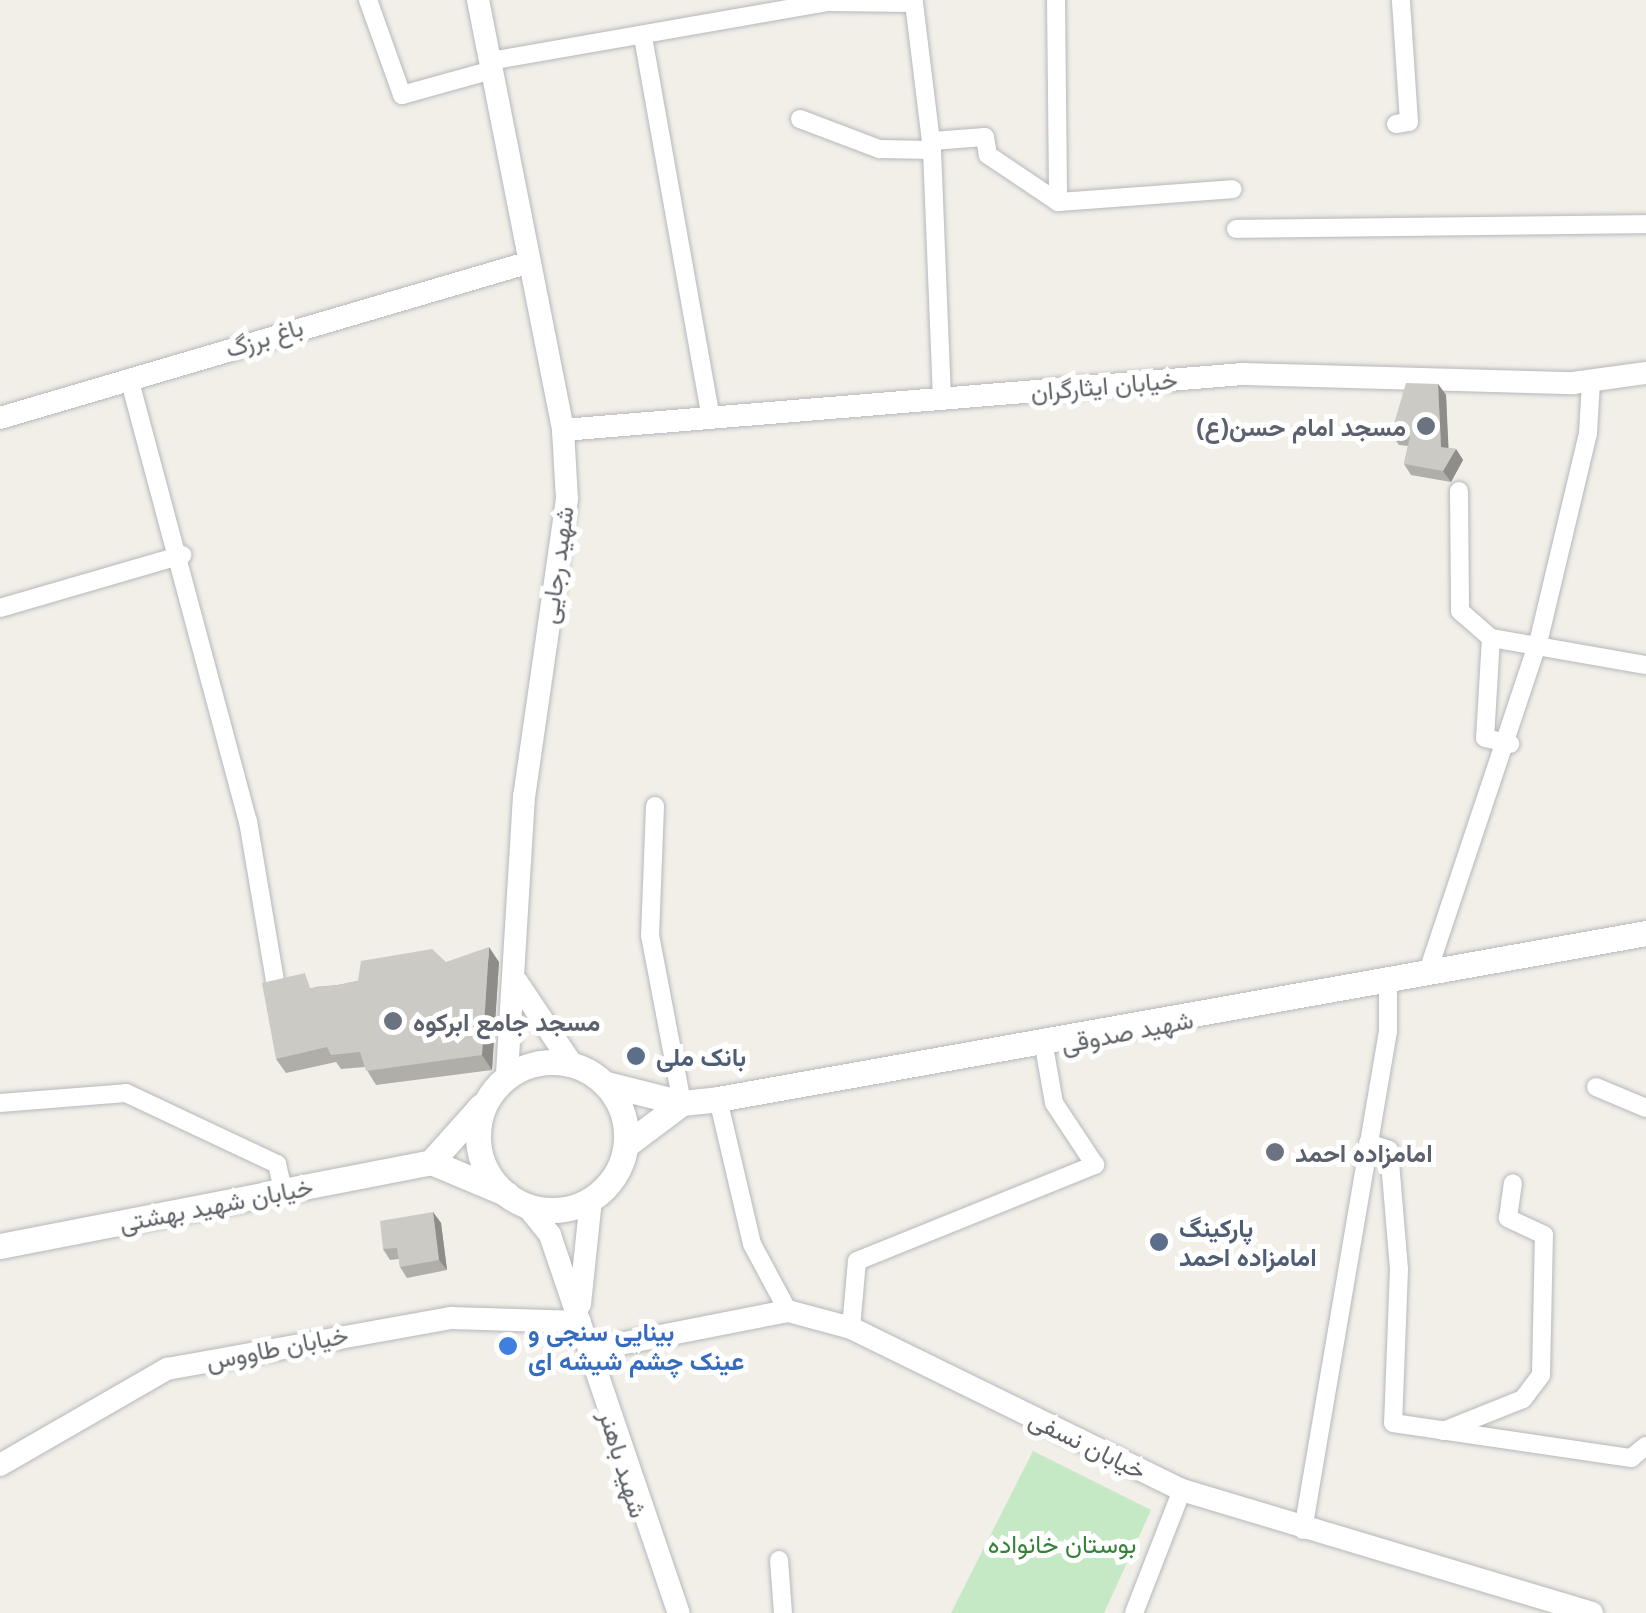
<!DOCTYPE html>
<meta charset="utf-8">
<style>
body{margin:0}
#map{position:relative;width:1646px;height:1613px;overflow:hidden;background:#f1efe8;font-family:"Noto Sans",Vazirmatn,sans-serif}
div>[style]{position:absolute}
.green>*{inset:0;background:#c5e8c5}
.roads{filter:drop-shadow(0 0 2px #b5b8bc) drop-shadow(0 0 2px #b5b8bc)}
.minor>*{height:18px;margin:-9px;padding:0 9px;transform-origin:9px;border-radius:9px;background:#fff}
.tertiary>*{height:22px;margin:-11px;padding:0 11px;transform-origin:11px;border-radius:11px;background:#fff}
.secondary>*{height:25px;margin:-12.5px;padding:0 12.5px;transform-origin:12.5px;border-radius:12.5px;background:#fff}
.secondary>.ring{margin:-12.5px;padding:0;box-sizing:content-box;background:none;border:25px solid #fff;border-radius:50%}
.wall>*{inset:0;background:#afaea9}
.shaded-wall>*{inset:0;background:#8f8d8a}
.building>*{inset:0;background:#cccac5}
.dots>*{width:28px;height:28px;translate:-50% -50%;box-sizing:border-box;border:5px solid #fff;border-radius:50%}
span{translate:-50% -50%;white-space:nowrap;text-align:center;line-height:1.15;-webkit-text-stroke:10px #fff;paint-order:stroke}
.street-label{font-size:25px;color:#5f6368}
.worship-label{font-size:25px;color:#5b616d;font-weight:700}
.right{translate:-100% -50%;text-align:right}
.left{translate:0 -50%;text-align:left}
.service-label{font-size:25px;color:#4e5e75;font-weight:700}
.shop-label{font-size:25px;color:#366cbe;font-weight:700}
.park-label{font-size:25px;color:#348238}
</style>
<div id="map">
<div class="green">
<i style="clip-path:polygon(1033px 1451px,1151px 1510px,1104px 1613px,951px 1613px)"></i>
</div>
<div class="roads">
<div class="minor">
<i style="left:368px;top:0;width:101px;rotate:70.3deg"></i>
<i style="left:402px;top:95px;width:93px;rotate:-15.5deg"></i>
<i style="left:1056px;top:0;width:202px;rotate:89.4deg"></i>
<i style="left:1058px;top:202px;width:175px;rotate:-4.2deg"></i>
<i style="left:643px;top:37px;width:386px;rotate:79.9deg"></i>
<i style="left:490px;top:61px;width:342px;rotate:-9.9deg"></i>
<i style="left:827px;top:2px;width:87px;rotate:0.7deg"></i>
<i style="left:914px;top:3px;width:148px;rotate:83deg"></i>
<i style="left:932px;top:150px;width:248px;rotate:87.7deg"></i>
<i style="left:800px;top:119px;width:85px;rotate:20.8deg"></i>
<i style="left:879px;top:149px;width:53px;rotate:1.1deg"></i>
<i style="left:1396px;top:124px;width:13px;rotate:-9deg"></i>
<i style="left:1409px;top:122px;width:122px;rotate:-93.8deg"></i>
<i style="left:932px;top:141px;width:53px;rotate:-4.3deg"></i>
<i style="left:985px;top:137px;width:18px;rotate:81deg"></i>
<i style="left:988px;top:155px;width:84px;rotate:33.9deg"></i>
<i style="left:1236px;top:229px;width:410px;rotate:-0.7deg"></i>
<i style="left:129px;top:378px;width:459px;rotate:75deg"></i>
<i style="left:248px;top:821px;width:167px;rotate:80.4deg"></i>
<i style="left:1459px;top:491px;width:120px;rotate:89.5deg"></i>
<i style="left:1460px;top:611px;width:41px;rotate:41.1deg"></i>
<i style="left:1491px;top:638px;width:100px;rotate:93.4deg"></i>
<i style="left:1485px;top:738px;width:26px;rotate:13deg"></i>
<i style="left:0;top:608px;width:190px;rotate:-16.2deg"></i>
<i style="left:1491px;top:638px;width:157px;rotate:9.9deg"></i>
<i style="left:655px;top:806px;width:129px;rotate:92.2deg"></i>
<i style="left:650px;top:935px;width:171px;rotate:79.2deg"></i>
<i style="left:1427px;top:974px;width:353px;rotate:-71.5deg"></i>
<i style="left:1539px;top:639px;width:212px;rotate:-76.6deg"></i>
<i style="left:1588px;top:433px;width:51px;rotate:-86.6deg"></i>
<i style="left:1596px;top:1087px;width:54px;rotate:22.8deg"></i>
<i style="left:718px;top:1099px;width:149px;rotate:76.8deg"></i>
<i style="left:752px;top:1244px;width:76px;rotate:61.8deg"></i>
<i style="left:0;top:1103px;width:126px;rotate:-4.5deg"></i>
<i style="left:126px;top:1093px;width:167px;rotate:25.2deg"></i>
<i style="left:277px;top:1164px;width:28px;rotate:77deg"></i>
<i style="left:1368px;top:1143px;width:22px;rotate:18deg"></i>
<i style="left:1389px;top:1150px;width:119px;rotate:85.2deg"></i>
<i style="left:1399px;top:1269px;width:154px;rotate:92.2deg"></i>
<i style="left:1393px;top:1423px;width:241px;rotate:8.4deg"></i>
<i style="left:1631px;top:1458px;width:19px;rotate:-39deg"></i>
<i style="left:851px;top:1328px;width:67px;rotate:-84.9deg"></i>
<i style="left:857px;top:1261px;width:257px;rotate:-22deg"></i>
<i style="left:1095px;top:1165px;width:74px;rotate:-123.5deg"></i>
<i style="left:1054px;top:1103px;width:58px;rotate:-100deg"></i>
<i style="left:1443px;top:1431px;width:86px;rotate:-21.8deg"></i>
<i style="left:1523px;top:1399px;width:30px;rotate:-53deg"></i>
<i style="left:1541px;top:1375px;width:140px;rotate:-88.8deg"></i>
<i style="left:1544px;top:1235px;width:40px;rotate:-155deg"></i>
<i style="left:1508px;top:1218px;width:35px;rotate:-82deg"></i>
<i style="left:1303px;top:1530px;width:506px;rotate:-80.33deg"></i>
<i style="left:1388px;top:1031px;width:49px;rotate:-90deg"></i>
<i style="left:779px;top:1560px;width:53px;rotate:85.7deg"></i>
<i style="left:1134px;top:1613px;width:132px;rotate:-68.7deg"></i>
</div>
<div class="tertiary">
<i style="left:478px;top:0;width:438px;rotate:78.8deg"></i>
<i style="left:563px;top:430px;width:69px;rotate:86.7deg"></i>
<i style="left:567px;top:499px;width:300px;rotate:98.2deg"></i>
<i style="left:524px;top:796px;width:282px;rotate:93.5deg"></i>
<i style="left:0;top:418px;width:552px;rotate:-16.4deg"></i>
<i style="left:563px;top:430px;width:682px;rotate:-4.71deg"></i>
<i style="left:1243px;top:374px;width:330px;rotate:1.6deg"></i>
<i style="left:1573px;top:383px;width:74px;rotate:-7.8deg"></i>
<i style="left:517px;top:982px;width:97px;rotate:56.3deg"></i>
<i style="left:526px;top:1205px;width:38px;rotate:51deg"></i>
<i style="left:550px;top:1235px;width:399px;rotate:71.2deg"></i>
<i style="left:580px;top:1304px;width:106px;rotate:-84deg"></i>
<i style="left:589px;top:1350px;width:203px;rotate:-11.1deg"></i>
<i style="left:788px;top:1311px;width:65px;rotate:15.1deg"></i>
<i style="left:851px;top:1328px;width:369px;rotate:26.1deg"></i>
<i style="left:1182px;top:1490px;width:428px;rotate:16.7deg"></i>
<i style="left:0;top:1465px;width:193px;rotate:-29.9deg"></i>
<i style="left:167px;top:1369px;width:289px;rotate:-10.2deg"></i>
<i style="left:451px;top:1318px;width:129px;rotate:1.8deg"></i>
</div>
<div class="secondary">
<i class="ring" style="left:478px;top:1062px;width:123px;height:123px"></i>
<i style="left:606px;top:1084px;width:78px;rotate:14deg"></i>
<i style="left:682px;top:1103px;width:36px;rotate:-6deg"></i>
<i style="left:718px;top:1099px;width:943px;rotate:-10.14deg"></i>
<i style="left:626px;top:1145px;width:70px;rotate:-36.9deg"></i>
<i style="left:431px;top:1162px;width:75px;rotate:-48.2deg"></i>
<i style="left:0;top:1246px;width:439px;rotate:-11deg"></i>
<i style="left:431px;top:1162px;width:82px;rotate:22.8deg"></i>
</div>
</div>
<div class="wall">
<i style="clip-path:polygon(1438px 384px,1446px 395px,1448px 448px,1456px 449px,1463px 460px,1451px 482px,1411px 475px,1404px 464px,1408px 446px,1399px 445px,1391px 434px)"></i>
<i style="clip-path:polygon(446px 962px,499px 962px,492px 1070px,376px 1085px,365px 1067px,341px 1069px,336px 1062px,286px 1073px,276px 1059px,315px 987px,338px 985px)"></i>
<i style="clip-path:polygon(433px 1212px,441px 1223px,447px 1270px,407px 1278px,400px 1267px,399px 1259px,390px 1260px,383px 1249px)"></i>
</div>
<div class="shaded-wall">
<i style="clip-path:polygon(1438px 384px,1446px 395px,1449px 458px,1441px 447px)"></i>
<i style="clip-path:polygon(1456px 449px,1463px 460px,1451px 482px,1443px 471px)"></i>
<i style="clip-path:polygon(489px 947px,499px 962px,492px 1070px,482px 1055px)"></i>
<i style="clip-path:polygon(433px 1212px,441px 1223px,447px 1270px,439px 1260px)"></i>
</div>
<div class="building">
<i style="clip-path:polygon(1406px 383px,1438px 384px,1441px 447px,1456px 449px,1443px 471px,1404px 464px,1410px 436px,1391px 434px)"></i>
<i style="clip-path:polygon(489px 947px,482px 1055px,366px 1071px,360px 1052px,331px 1055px,327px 1047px,276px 1059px,262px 983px,305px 973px,310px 988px,338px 985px,358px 981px,361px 961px,432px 949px,446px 962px)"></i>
<i style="clip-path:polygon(433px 1212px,439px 1260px,400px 1267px,397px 1248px,383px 1249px,380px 1221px)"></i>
</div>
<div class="dots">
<i style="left:1426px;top:426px;background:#6b7280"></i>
<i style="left:393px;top:1021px;background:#6b7280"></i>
<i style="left:636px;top:1056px;background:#5c6f8a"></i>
<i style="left:1275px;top:1152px;background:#6b7280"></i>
<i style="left:1159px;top:1242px;background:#5c6f8a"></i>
<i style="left:508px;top:1346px;background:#3f7fe0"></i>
</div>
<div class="street-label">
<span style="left:264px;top:337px;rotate:-17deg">باغ برزگ</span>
<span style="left:1104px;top:385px;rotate:-5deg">خیابان ایثارگران</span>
<span style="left:556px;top:565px;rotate:-82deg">شهید رجایی</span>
<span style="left:1127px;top:1031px;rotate:-11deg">شهید صدوقی</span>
<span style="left:216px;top:1204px;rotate:-11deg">خیابان شهید بهشتی</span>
<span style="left:277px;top:1347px;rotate:-11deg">خیابان طاووس</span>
<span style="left:1088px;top:1444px;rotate:26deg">خیابان نسفی</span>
<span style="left:624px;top:1464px;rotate:73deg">شهید باهنر</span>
</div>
<div class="worship-label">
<span class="right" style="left:1406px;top:426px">مسجد امام حسن(ع)</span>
<span class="left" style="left:413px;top:1021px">مسجد جامع ابرکوه</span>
<span class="left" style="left:1295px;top:1152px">امامزاده احمد</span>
</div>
<div class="service-label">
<span class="left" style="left:656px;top:1056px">بانک ملی</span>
<span class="left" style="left:1179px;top:1242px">پارکینگ<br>امامزاده احمد</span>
</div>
<div class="shop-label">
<span class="left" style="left:528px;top:1346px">بینایی سنجی و<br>عینک چشم شیشه ای</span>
</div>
<div class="park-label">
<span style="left:1062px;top:1543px">بوستان خانواده</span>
</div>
</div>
